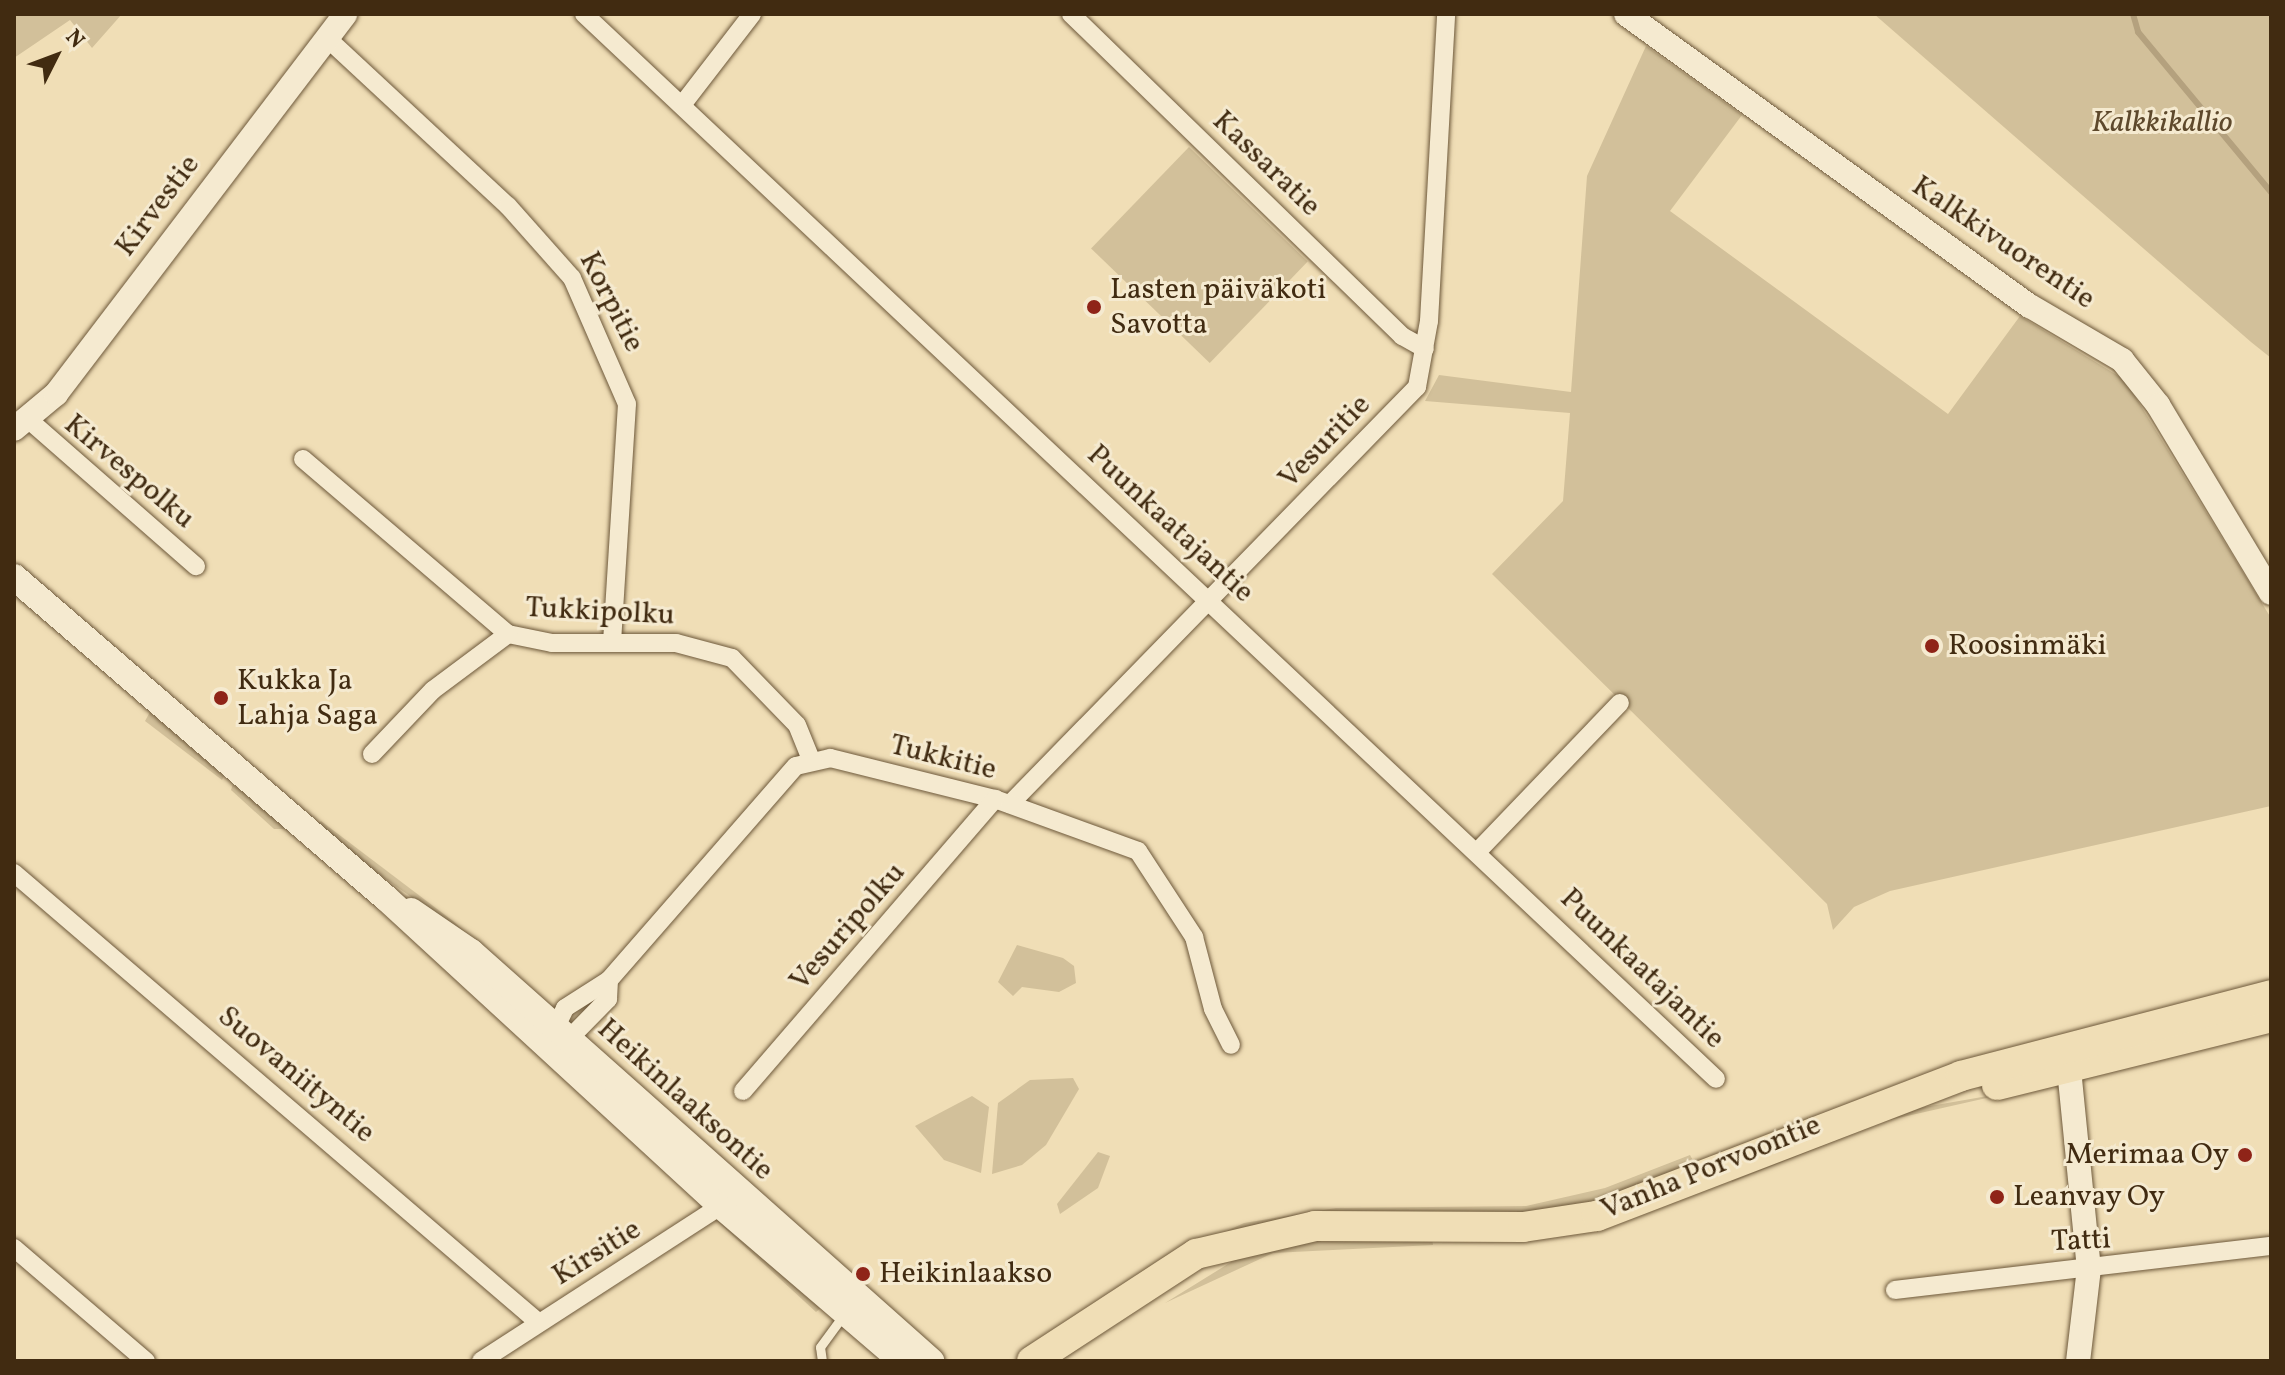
<!DOCTYPE html>
<meta charset="utf-8">
<style>
body{margin:0}
#map{position:relative;width:2285px;height:1375px;overflow:hidden;background:#f0deb6;font-family:Vollkorn,serif}
div>[style]{position:absolute}
.green>*{inset:0;background:#d2c09a;transform-origin:0 0}
.stream>*{height:6px;margin:-3px;padding:0 3px;transform-origin:3px;border-radius:3px;background:#b4a17e}
.roads{filter:drop-shadow(0 0 2px #6d583a) drop-shadow(0 0 2px #6d583a)}
.service>*{height:9px;margin:-4.5px;padding:0 4.5px;transform-origin:4.5px;border-radius:4.5px;background:#f5ead0}
.minor>*{height:18px;margin:-9px;padding:0 9px;transform-origin:9px;border-radius:9px;background:#f5ead0}
.tertiary>*{height:24px;margin:-12px;padding:0 12px;transform-origin:12px;border-radius:12px;background:#f5ead0}
.secondary>*{height:26px;margin:-13px;padding:0 13px;transform-origin:13px;border-radius:13px;background:#f5ead0}
.primary>*{height:30px;margin:-15px;padding:0 15px;transform-origin:15px;border-radius:15px;background:#f0deb6}
.dots>*{width:22px;height:22px;translate:-50% -50%;box-sizing:border-box;border:4px solid #f5ead0;border-radius:50%}
span{translate:-50% -50%;white-space:nowrap;text-align:center;line-height:1.15;-webkit-text-stroke:6px #f5ead0;paint-order:stroke}
.park-label{font-size:30px;color:#5e492c;font-style:italic}
.street-label{font-size:30px;color:#412b11}
.poi-label{font-size:30px;color:#412b11}
.left{translate:0 -50%;text-align:left}
.right{translate:-100% -50%;text-align:right}
.frame{position:absolute;inset:0;border:16px solid #412b11;pointer-events:none}
.north{position:absolute;left:16px;top:16px;width:80px;height:80px;-webkit-text-stroke:6px #f5ead0;paint-order:stroke;rotate:48deg;font-size:22px;font-weight:700;line-height:32px;text-align:center;color:#412b11}
.north::after{content:'';display:block;margin:auto;width:28px;height:36px;background:#412b11;clip-path:polygon(50% 0,100% 100%,50% 72%,0 100%)}
</style>
<div id="map">
<div class="green">
<i style="clip-path:polygon(14px 14px,122px 14px,92px 48px,70px 20px,14px 58px)"></i>
<i style="clip-path:polygon(1874px 14px,2271px 14px,2271px 358px,2251px 342px)"></i>
<i style="clip-path:polygon(1646px 46px,1742px 115px,1670px 211px,1948px 414px,2020px 316px,2125px 380px,2271px 618px,2271px 806px,1890px 891px,1854px 907px,1833px 930px,1827px 904px,1492px 574px,1563px 501px,1570px 413px,1425px 401px,1439px 375px,1571px 392px,1587px 176px)"></i>
<i style="left:1189px;top:147px;width:165px;height:141px;rotate:44deg"></i>
<i style="clip-path:polygon(150px 712px,224px 776px,222px 780px,145px 721px)"></i>
<i style="clip-path:polygon(233px 784px,286px 829px,274px 829px,231px 790px)"></i>
<i style="clip-path:polygon(321px 821px,453px 921px,477px 943px,357px 859px,316px 826px)"></i>
<i style="clip-path:polygon(1017px 945px,1063px 958px,1074px 966px,1076px 983px,1059px 992px,1022px 987px,1013px 996px,998px 982px)"></i>
<i style="clip-path:polygon(1073px 1078px,1079px 1089px,1046px 1145px,1022px 1165px,992px 1174px,998px 1103px,1030px 1080px)"></i>
<i style="clip-path:polygon(2022px 1090px,1885px 1121px,1732px 1182px,1729px 1177px,1896px 1112px)"></i>
<i style="clip-path:polygon(972px 1096px,989px 1107px,981px 1173px,944px 1160px,915px 1126px)"></i>
<i style="clip-path:polygon(1098px 1152px,1110px 1156px,1098px 1188px,1060px 1214px,1057px 1204px)"></i>
<i style="clip-path:polygon(1690px 1155px,1695px 1164px,1614px 1198px,1547px 1212px,1303px 1216px,1021px 1355px,1148px 1267px,1244px 1223px,1336px 1208px,1526px 1206px,1605px 1188px)"></i>
<i style="clip-path:polygon(717px 1221px,724px 1221px,823px 1306px,816px 1312px)"></i>
<i style="clip-path:polygon(1432px 1238px,1433px 1245px,1273px 1253px,1165px 1303px,1236px 1259px,1296px 1241px)"></i>
</div>
<div class="stream">
<i style="left:2133px;top:14px;width:19px;rotate:74deg"></i>
<i style="left:2138px;top:32px;width:208px;rotate:50.3deg"></i>
</div>
<div class="roads">
<div class="service">
<i style="left:822px;top:1361px;width:14px;rotate:-98deg"></i>
<i style="left:820px;top:1347px;width:42px;rotate:-53.7deg"></i>
</div>
<div class="minor">
<i style="left:584px;top:14px;width:1554px;rotate:43.25deg"></i>
<i style="left:1071px;top:14px;width:462px;rotate:44.2deg"></i>
<i style="left:1402px;top:336px;width:26px;rotate:29deg"></i>
<i style="left:327px;top:38px;width:247px;rotate:42.9deg"></i>
<i style="left:508px;top:206px;width:96px;rotate:48.4deg"></i>
<i style="left:572px;top:278px;width:137px;rotate:66.4deg"></i>
<i style="left:627px;top:404px;width:236px;rotate:93.6deg"></i>
<i style="left:682px;top:105px;width:115px;rotate:-52.4deg"></i>
<i style="left:29px;top:420px;width:222px;rotate:41.2deg"></i>
<i style="left:303px;top:459px;width:270px;rotate:40.5deg"></i>
<i style="left:508px;top:634px;width:45px;rotate:11.6deg"></i>
<i style="left:552px;top:643px;width:124px"></i>
<i style="left:676px;top:643px;width:58px;rotate:15deg"></i>
<i style="left:732px;top:658px;width:93px;rotate:45.9deg"></i>
<i style="left:797px;top:725px;width:35px;rotate:68deg"></i>
<i style="left:372px;top:754px;width:88px;rotate:-46.4deg"></i>
<i style="left:433px;top:690px;width:94px;rotate:-36.7deg"></i>
<i style="left:1010px;top:804px;width:583px;rotate:-45.7deg"></i>
<i style="left:1417px;top:387px;width:67px;rotate:-79.7deg"></i>
<i style="left:1429px;top:321px;width:307px;rotate:-86.8deg"></i>
<i style="left:1478px;top:851px;width:205px;rotate:-46.2deg"></i>
<i style="left:14px;top:873px;width:691px;rotate:40.6deg"></i>
<i style="left:551px;top:1037px;width:32px;rotate:-64deg"></i>
<i style="left:565px;top:1008px;width:52px;rotate:-32.5deg"></i>
<i style="left:609px;top:980px;width:284px;rotate:-48.9deg"></i>
<i style="left:796px;top:766px;width:35px;rotate:-13deg"></i>
<i style="left:830px;top:758px;width:170px;rotate:14deg"></i>
<i style="left:995px;top:799px;width:152px;rotate:20deg"></i>
<i style="left:1138px;top:851px;width:103px;rotate:56.9deg"></i>
<i style="left:1194px;top:937px;width:74px;rotate:75.2deg"></i>
<i style="left:1213px;top:1009px;width:40px;rotate:63.4deg"></i>
<i style="left:562px;top:1046px;width:66px;rotate:-45.6deg"></i>
<i style="left:608px;top:999px;width:19px;rotate:-87deg"></i>
<i style="left:743px;top:1091px;width:386px;rotate:-49.2deg"></i>
<i style="left:14px;top:1248px;width:174px;rotate:40.6deg"></i>
<i style="left:1895px;top:1290px;width:379px;rotate:-6.7deg"></i>
<i style="left:481px;top:1361px;width:297px;rotate:-32.9deg"></i>
</div>
<div class="tertiary">
<i style="left:1626px;top:14px;width:498px;rotate:35.9deg"></i>
<i style="left:2030px;top:306px;width:107px;rotate:30.4deg"></i>
<i style="left:2122px;top:360px;width:58px;rotate:51.3deg"></i>
<i style="left:2158px;top:405px;width:219px;rotate:59deg"></i>
<i style="left:14px;top:429px;width:55px;rotate:-39.8deg"></i>
<i style="left:56px;top:394px;width:477px;rotate:-52.7deg"></i>
<i style="left:2067px;top:1049px;width:220px;rotate:84.3deg"></i>
<i style="left:2089px;top:1268px;width:94px;rotate:96.7deg"></i>
</div>
<div class="secondary">
<i style="left:14px;top:577px;width:491px;rotate:40.8deg"></i>
<i style="left:386px;top:898px;width:455px;rotate:42.6deg"></i>
<i style="left:721px;top:1206px;width:238px;rotate:40.6deg"></i>
<i style="left:411px;top:911px;width:73px;rotate:34.3deg"></i>
<i style="left:471px;top:952px;width:616px;rotate:41.64deg"></i>
</div>
<div class="primary">
<i style="left:1997px;top:1085px;width:282px;rotate:-13.9deg"></i>
<i style="left:1032px;top:1361px;width:196px;rotate:-33.1deg"></i>
<i style="left:1196px;top:1254px;width:122px;rotate:-13.2deg"></i>
<i style="left:1315px;top:1226px;width:208px;rotate:0.3deg"></i>
<i style="left:1523px;top:1227px;width:75px;rotate:-8.5deg"></i>
<i style="left:1597px;top:1216px;width:390px;rotate:-21deg"></i>
<i style="left:1961px;top:1076px;width:320px;rotate:-14.6deg"></i>
</div>
</div>
<div class="dots">
<i style="left:1094px;top:307px;background:#8f2418"></i>
<i style="left:1932px;top:646px;background:#8f2418"></i>
<i style="left:221px;top:698px;background:#8f2418"></i>
<i style="left:2245px;top:1155px;background:#8f2418"></i>
<i style="left:1997px;top:1197px;background:#8f2418"></i>
<i style="left:863px;top:1274px;background:#8f2418"></i>
</div>
<div class="park-label">
<span style="left:2162px;top:123px">Kalkkikallio</span>
</div>
<div class="street-label">
<span style="left:1266px;top:164px;rotate:44deg">Kassaratie</span>
<span style="left:158px;top:206px;rotate:-53deg">Kirvestie</span>
<span style="left:2003px;top:243px;rotate:34deg">Kalkkivuorentie</span>
<span style="left:611px;top:302px;rotate:63deg">Korpitie</span>
<span style="left:1325px;top:442px;rotate:-46deg">Vesuritie</span>
<span style="left:129px;top:472px;rotate:40deg">Kirvespolku</span>
<span style="left:1170px;top:524px;rotate:43deg">Puunkaatajantie</span>
<span style="left:600px;top:612px;rotate:3deg">Tukkipolku</span>
<span style="left:943px;top:758px;rotate:14deg">Tukkitie</span>
<span style="left:848px;top:927px;rotate:-49deg">Vesuripolku</span>
<span style="left:1642px;top:969px;rotate:44deg">Puunkaatajantie</span>
<span style="left:296px;top:1075px;rotate:40deg">Suovaniityntie</span>
<span style="left:685px;top:1100px;rotate:42deg">Heikinlaaksontie</span>
<span style="left:1711px;top:1168px;rotate:-22deg">Vanha Porvoontie</span>
<span style="left:2081px;top:1241px;rotate:-3deg">Tatti</span>
<span style="left:597px;top:1253px;rotate:-32deg">Kirsitie</span>
</div>
<div class="poi-label">
<span class="left" style="left:1110px;top:307px">Lasten päiväkoti<br>Savotta</span>
<span class="left" style="left:1948px;top:646px">Roosinmäki</span>
<span class="left" style="left:237px;top:698px">Kukka Ja<br>Lahja Saga</span>
<span class="right" style="left:2229px;top:1155px">Merimaa Oy</span>
<span class="left" style="left:2013px;top:1197px">Leanvay Oy</span>
<span class="left" style="left:879px;top:1274px">Heikinlaakso</span>
</div>
<div class="frame"></div>
<div class="north">N</div>
</div>
